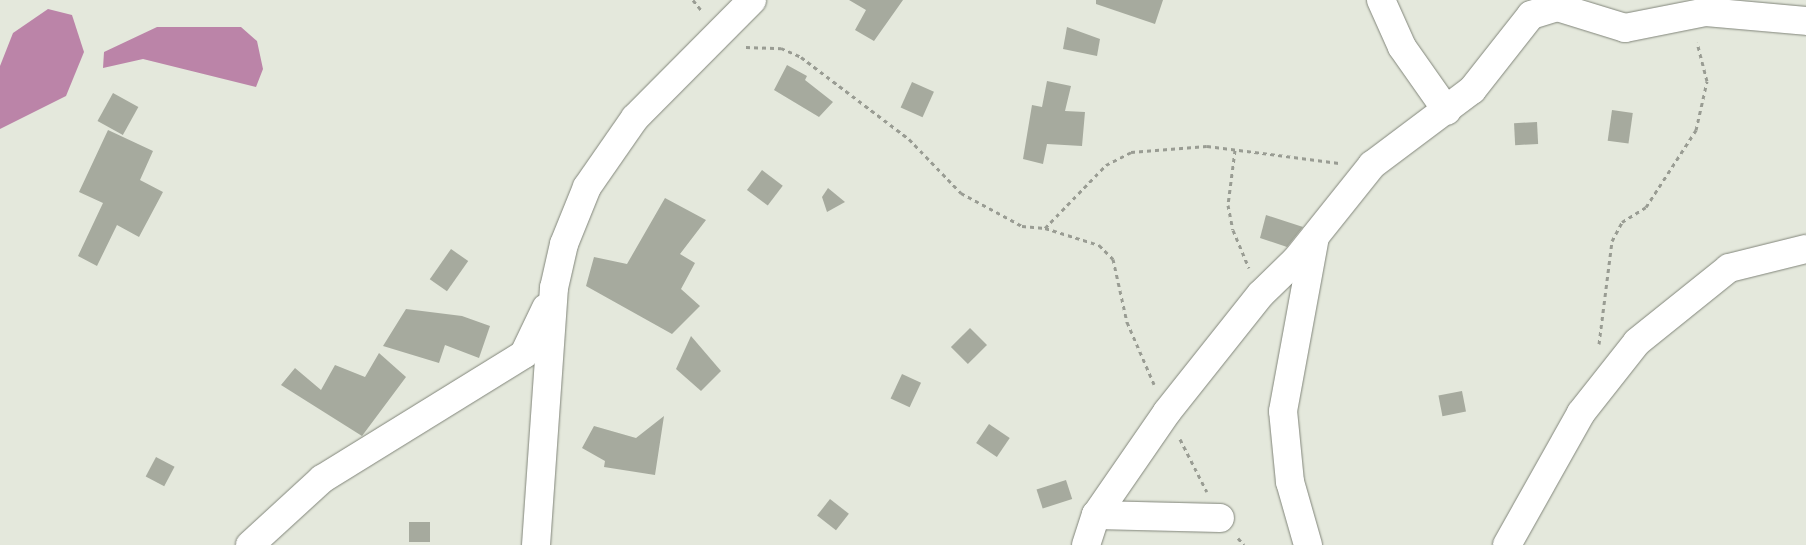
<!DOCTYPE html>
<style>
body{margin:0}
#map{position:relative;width:1806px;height:545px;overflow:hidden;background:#e4e8dc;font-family:"Golos Text",sans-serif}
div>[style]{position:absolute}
.water>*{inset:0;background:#bb84a8}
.building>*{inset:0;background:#a6aa9e;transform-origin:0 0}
.path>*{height:3px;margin-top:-1.5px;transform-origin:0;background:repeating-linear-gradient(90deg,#999c93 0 4px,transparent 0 8px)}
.roads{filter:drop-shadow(0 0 1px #81857a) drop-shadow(0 0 1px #81857a)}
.minor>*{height:28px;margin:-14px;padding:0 14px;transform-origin:14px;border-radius:14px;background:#fff}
span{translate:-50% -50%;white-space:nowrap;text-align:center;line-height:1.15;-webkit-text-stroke:4px #fff;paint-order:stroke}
</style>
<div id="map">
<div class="water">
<i style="clip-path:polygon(48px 9px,72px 15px,84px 52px,66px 96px,0 129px,0 66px,13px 33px)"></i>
<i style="clip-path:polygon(157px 27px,241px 27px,257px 41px,263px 69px,256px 87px,143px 59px,103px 68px,104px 52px)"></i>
</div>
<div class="building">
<i style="clip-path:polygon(849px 0,903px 0,874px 41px,855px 30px,866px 10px)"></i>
<i style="clip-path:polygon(1096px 0,1163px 0,1155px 24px,1096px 4px)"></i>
<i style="clip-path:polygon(1067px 27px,1100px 39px,1097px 56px,1063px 49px)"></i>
<i style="clip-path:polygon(787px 65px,807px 76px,805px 80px,833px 102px,819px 117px,774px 90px)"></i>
<i style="clip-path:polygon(1047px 81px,1071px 86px,1065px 111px,1085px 112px,1082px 146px,1047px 144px,1043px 164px,1023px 159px,1032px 105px,1042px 107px)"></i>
<i style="left:912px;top:82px;width:24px;height:28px;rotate:24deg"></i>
<i style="left:113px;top:93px;width:29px;height:32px;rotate:29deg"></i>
<i style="left:1612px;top:110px;width:21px;height:31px;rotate:8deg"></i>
<i style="left:1537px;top:122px;width:22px;height:23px;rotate:87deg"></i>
<i style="clip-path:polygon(108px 130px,153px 151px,140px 180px,163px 192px,139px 237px,117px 225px,97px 266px,78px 256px,103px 203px,79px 192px)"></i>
<i style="left:762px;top:170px;width:26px;height:25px;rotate:37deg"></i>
<i style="clip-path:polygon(828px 188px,845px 202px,827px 212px,822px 197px)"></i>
<i style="clip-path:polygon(665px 198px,706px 220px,680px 254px,695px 263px,681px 289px,700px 306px,672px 334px,586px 286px,594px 257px,627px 264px)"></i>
<i style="clip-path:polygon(1266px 215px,1303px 227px,1287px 247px,1260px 238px)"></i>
<i style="left:451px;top:249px;width:21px;height:37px;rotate:35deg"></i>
<i style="clip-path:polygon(406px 309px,462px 316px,490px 326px,479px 358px,445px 345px,439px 363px,383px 346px)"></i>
<i style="left:970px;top:328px;width:24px;height:27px;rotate:45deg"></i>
<i style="clip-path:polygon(691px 336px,721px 371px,701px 391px,676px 369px)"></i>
<i style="clip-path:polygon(379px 353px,406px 377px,362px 436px,281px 385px,295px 368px,321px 390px,335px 365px,365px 377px)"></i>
<i style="left:902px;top:374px;width:21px;height:27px;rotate:25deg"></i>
<i style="left:1462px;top:391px;width:21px;height:24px;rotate:79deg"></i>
<i style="clip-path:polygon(664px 416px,655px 475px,604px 467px,605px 461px,582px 448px,594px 426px,636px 438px)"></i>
<i style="left:989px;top:424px;width:25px;height:23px;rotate:34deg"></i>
<i style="left:156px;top:457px;width:21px;height:22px;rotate:28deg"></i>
<i style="left:1066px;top:480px;width:20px;height:31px;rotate:72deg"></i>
<i style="left:830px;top:499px;width:24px;height:21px;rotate:38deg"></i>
<i style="left:409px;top:522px;width:21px;height:20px"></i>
</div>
<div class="path">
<i style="left:693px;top:0;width:14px;rotate:51deg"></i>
<i style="left:746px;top:47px;width:35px;rotate:2deg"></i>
<i style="left:781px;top:48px;width:22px;rotate:24deg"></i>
<i style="left:801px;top:57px;width:136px;rotate:37.2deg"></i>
<i style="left:909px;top:139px;width:75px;rotate:46.1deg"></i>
<i style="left:961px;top:193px;width:69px;rotate:28.4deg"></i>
<i style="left:1022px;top:226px;width:23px;rotate:5deg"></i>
<i style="left:1045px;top:228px;width:88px;rotate:-45.9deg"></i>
<i style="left:1106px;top:165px;width:28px;rotate:-27deg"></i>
<i style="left:1131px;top:152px;width:76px;rotate:-4.5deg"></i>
<i style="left:1207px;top:146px;width:133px;rotate:7.3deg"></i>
<i style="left:1235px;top:150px;width:55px;rotate:97.3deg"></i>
<i style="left:1228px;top:205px;width:25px;rotate:79deg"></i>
<i style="left:1233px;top:230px;width:41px;rotate:67.2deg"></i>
<i style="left:1045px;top:228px;width:57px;rotate:17.5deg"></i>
<i style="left:1099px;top:245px;width:20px;rotate:45deg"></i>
<i style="left:1113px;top:259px;width:65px;rotate:77.5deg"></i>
<i style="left:1127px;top:322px;width:68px;rotate:66.5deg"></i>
<i style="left:1599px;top:344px;width:104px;rotate:-82.8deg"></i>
<i style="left:1612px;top:241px;width:21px;rotate:-62deg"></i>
<i style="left:1622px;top:222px;width:28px;rotate:-32deg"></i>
<i style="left:1646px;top:207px;width:92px;rotate:-57deg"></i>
<i style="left:1696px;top:130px;width:50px;rotate:-77.3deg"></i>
<i style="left:1707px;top:81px;width:40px;rotate:-104.4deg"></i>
<i style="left:1180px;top:439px;width:59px;rotate:63deg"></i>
<i style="left:1238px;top:538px;width:9px;rotate:49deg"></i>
</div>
<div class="roads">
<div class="minor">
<i style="left:1381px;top:0;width:51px;rotate:65.9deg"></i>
<i style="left:1402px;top:47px;width:78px;rotate:54.9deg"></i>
<i style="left:1096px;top:515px;width:124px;rotate:1.4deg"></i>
<i style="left:250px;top:545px;width:98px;rotate:-42.5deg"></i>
<i style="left:322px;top:479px;width:238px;rotate:-31.7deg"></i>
<i style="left:524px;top:354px;width:51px;rotate:-64.4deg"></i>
<i style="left:536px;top:545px;width:258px;rotate:-86deg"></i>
<i style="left:554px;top:288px;width:45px;rotate:-77.2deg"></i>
<i style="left:564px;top:244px;width:61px;rotate:-68deg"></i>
<i style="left:587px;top:187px;width:84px;rotate:-55.2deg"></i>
<i style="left:635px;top:118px;width:166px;rotate:-45.2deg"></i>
<i style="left:1086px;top:545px;width:32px;rotate:-72deg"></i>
<i style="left:1096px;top:515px;width:125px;rotate:-55.4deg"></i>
<i style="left:1167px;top:412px;width:151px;rotate:-51.5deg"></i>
<i style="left:1261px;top:294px;width:49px;rotate:-44.2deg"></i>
<i style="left:1296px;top:260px;width:122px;rotate:-51.3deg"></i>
<i style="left:1372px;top:165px;width:125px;rotate:-36.9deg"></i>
<i style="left:1472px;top:90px;width:95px;rotate:-51.8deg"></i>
<i style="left:1531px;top:15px;width:27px;rotate:-17deg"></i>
<i style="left:1557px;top:7px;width:71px;rotate:17.2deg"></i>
<i style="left:1625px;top:28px;width:83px;rotate:-11.2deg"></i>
<i style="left:1706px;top:12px;width:100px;rotate:5.1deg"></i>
<i style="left:1308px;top:545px;width:66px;rotate:-105.9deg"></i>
<i style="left:1290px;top:482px;width:71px;rotate:-95.6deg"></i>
<i style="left:1283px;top:411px;width:177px;rotate:-79.6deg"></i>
<i style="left:1507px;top:545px;width:151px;rotate:-60.7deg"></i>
<i style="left:1581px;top:413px;width:90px;rotate:-51.7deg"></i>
<i style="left:1637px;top:342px;width:118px;rotate:-38.8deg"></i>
<i style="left:1729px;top:268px;width:79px;rotate:-13.9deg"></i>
</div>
</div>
</div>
